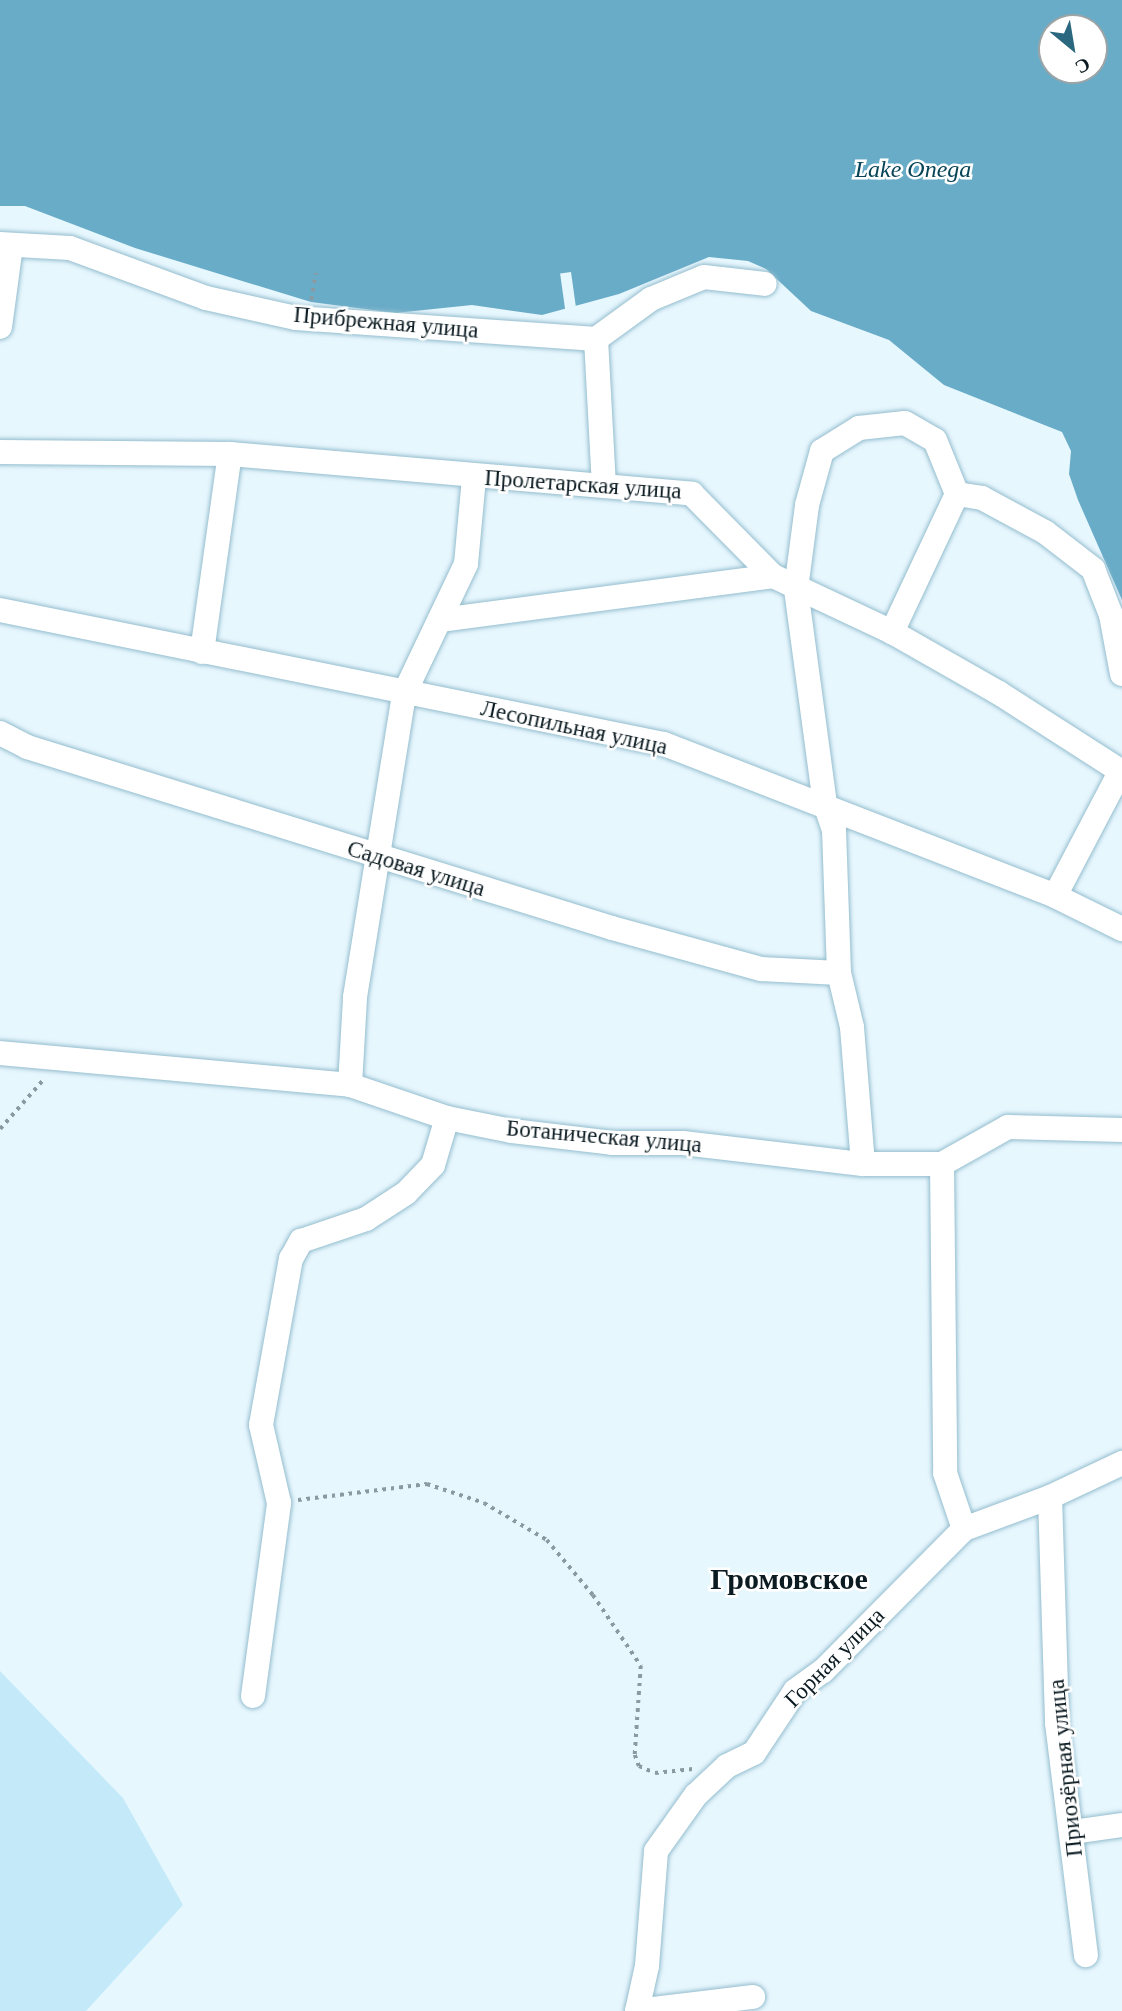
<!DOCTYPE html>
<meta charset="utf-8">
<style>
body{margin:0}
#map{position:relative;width:1122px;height:2011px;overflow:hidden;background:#e7f7fe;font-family:Georgia,serif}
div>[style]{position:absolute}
.green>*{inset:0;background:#c4eafa}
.water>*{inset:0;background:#69acc8}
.pier>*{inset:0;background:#e7f7fe;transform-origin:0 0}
.path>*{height:3.5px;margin-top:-1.75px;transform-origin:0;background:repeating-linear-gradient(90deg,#8a9aa1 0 3.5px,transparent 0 8.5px)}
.roads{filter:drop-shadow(0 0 2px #94bdce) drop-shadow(0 0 2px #94bdce)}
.minor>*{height:24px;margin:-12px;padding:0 12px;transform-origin:12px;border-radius:12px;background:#fff}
span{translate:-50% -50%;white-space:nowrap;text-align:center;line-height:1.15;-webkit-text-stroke:5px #fff;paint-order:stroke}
.street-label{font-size:23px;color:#0b1b21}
.water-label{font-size:24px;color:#074457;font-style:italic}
.district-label{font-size:30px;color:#0b1b21;font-weight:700}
.north{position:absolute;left:1038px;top:14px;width:70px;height:70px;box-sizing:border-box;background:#fff;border:2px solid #9da4a6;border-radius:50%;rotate:150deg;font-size:19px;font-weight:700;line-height:28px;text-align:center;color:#0b1b21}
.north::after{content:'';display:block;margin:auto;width:24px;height:32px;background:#2b687f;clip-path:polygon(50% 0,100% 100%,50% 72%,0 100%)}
</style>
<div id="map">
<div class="green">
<i style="clip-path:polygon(0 1671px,123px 1798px,183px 1905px,86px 2011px,0 2011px)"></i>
</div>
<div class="water">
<i style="clip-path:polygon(evenodd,0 0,1122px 0,1122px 600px,1078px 500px,1069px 474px,1071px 451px,1062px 432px,944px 385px,889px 340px,811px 311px,766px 269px,748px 261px,709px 257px,619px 294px,542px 315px,472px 305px,395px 313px,311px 302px,135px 248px,25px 206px,0 206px,0 0,1052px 28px,1094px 28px,1094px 70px,1052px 70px,1052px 28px)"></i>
</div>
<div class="pier">
<i style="left:571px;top:272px;width:36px;height:11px;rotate:82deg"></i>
</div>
<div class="path">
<i style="left:311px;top:300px;width:27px;rotate:-80deg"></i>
<i style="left:0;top:1129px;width:67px;rotate:-48.7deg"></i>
<i style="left:298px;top:1500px;width:130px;rotate:-7.1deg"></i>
<i style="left:427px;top:1484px;width:60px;rotate:18.4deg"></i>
<i style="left:484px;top:1503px;width:73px;rotate:30.4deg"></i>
<i style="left:547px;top:1540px;width:72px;rotate:50.1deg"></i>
<i style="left:593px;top:1595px;width:86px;rotate:55.9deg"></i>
<i style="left:641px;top:1666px;width:89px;rotate:93.9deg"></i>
<i style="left:635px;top:1755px;width:12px;rotate:70deg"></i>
<i style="left:639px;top:1766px;width:17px;rotate:24deg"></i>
<i style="left:655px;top:1773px;width:38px;rotate:-6deg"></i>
</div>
<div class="roads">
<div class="minor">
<i style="left:0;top:244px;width:70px;rotate:3.3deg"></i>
<i style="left:70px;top:248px;width:145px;rotate:20.2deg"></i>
<i style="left:206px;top:298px;width:92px;rotate:12.5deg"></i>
<i style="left:296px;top:318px;width:301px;rotate:4deg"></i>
<i style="left:596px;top:339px;width:68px;rotate:-36deg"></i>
<i style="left:651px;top:299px;width:57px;rotate:-22.5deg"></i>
<i style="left:704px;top:277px;width:61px;rotate:6.5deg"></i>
<i style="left:0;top:327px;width:82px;rotate:-82.3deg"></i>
<i style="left:596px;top:339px;width:146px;rotate:86.9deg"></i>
<i style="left:0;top:452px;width:230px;rotate:0.5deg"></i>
<i style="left:230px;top:454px;width:464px;rotate:4.9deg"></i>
<i style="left:692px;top:494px;width:115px;rotate:45.4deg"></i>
<i style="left:773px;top:576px;width:132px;rotate:25.2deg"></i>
<i style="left:892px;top:632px;width:123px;rotate:29.7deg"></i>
<i style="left:999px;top:693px;width:146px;rotate:32.7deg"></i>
<i style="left:957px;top:494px;width:25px;rotate:9deg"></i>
<i style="left:982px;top:498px;width:72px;rotate:28.4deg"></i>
<i style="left:1045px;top:532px;width:61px;rotate:37.6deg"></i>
<i style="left:1093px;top:569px;width:49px;rotate:68.6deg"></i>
<i style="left:1111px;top:615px;width:60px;rotate:79.4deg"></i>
<i style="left:0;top:610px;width:677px;rotate:11.41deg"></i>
<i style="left:664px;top:744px;width:420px;rotate:21.2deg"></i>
<i style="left:1055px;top:896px;width:75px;rotate:26.2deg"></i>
<i style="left:440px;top:620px;width:336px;rotate:-7.5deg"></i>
<i style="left:202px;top:652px;width:200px;rotate:-82deg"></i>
<i style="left:0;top:733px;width:30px;rotate:27deg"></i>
<i style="left:27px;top:747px;width:612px;rotate:17.19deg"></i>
<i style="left:612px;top:928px;width:155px;rotate:15.4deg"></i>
<i style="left:761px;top:969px;width:78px;rotate:2.9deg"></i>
<i style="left:1055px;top:896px;width:140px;rotate:-62.3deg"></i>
<i style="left:0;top:1053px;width:351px;rotate:5.2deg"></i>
<i style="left:350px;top:1085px;width:102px;rotate:18.8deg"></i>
<i style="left:447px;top:1118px;width:66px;rotate:11.3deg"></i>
<i style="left:512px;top:1131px;width:101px;rotate:6.8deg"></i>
<i style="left:612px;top:1143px;width:71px"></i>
<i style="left:683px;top:1143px;width:181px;rotate:6.7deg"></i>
<i style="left:863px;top:1164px;width:79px"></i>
<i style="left:942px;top:1164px;width:76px;rotate:-29.3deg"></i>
<i style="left:1008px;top:1127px;width:114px;rotate:1.5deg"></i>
<i style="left:350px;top:1085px;width:88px;rotate:-86.7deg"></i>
<i style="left:355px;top:997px;width:307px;rotate:-80.8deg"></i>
<i style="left:404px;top:694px;width:144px;rotate:-64.5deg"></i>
<i style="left:466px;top:564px;width:87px;rotate:-84.7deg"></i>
<i style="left:863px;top:1164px;width:137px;rotate:-94.6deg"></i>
<i style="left:852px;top:1027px;width:56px;rotate:-103.5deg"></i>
<i style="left:839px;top:973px;width:143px;rotate:-92deg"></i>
<i style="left:834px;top:830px;width:28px;rotate:-109deg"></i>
<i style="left:825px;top:804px;width:217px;rotate:-97.7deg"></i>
<i style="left:796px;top:589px;width:85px;rotate:-82.5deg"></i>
<i style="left:807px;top:505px;width:56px;rotate:-74.5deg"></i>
<i style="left:822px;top:451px;width:44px;rotate:-31.9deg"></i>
<i style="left:859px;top:428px;width:46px;rotate:-6.2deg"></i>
<i style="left:905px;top:423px;width:34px;rotate:30deg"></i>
<i style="left:935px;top:440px;width:58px;rotate:67.8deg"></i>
<i style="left:957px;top:494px;width:153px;rotate:115.2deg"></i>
<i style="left:942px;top:1164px;width:309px;rotate:89.4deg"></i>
<i style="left:945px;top:1473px;width:59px;rotate:71.3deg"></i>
<i style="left:1050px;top:1497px;width:226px;rotate:88.2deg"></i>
<i style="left:1057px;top:1723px;width:234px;rotate:82.9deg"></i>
<i style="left:253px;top:1696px;width:195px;rotate:-82.3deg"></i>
<i style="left:279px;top:1503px;width:80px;rotate:-103deg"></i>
<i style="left:261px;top:1425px;width:169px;rotate:-79.8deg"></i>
<i style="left:291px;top:1259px;width:21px;rotate:-61deg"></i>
<i style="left:301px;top:1241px;width:69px;rotate:-18.7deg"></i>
<i style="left:366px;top:1219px;width:48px;rotate:-33deg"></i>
<i style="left:406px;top:1193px;width:39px;rotate:-46deg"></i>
<i style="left:433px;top:1165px;width:49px;rotate:-73.4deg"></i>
<i style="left:1073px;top:1832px;width:49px;rotate:-8.1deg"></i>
<i style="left:637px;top:2011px;width:46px;rotate:-77.5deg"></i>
<i style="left:647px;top:1966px;width:115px;rotate:-85.5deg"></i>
<i style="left:656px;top:1851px;width:69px;rotate:-54.5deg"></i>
<i style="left:696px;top:1795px;width:42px;rotate:-43.1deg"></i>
<i style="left:727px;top:1766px;width:30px;rotate:-26deg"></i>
<i style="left:754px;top:1753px;width:74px;rotate:-56.5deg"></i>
<i style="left:795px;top:1691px;width:34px;rotate:-36deg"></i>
<i style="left:823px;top:1671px;width:200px;rotate:-45.2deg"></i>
<i style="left:964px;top:1529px;width:92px;rotate:-20.4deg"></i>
<i style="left:1050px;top:1497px;width:80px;rotate:-25.3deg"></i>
<i style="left:637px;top:2011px;width:117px;rotate:-6.9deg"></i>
</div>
</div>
<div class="street-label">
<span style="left:386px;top:323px;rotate:5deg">Прибрежная улица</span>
<span style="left:583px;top:485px;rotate:4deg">Пролетарская улица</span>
<span style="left:574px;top:728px;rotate:12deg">Лесопильная улица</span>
<span style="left:416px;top:869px;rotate:17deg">Садовая улица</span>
<span style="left:604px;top:1137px;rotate:5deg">Ботаническая улица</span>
<span style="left:835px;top:1658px;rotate:-45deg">Горная улица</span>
<span style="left:1066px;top:1768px;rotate:-96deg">Приозёрная улица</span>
</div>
<div class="water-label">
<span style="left:913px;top:170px">Lake Onega</span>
</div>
<div class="district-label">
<span style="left:789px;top:1579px">Громовское</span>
</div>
<div class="north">С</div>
</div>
